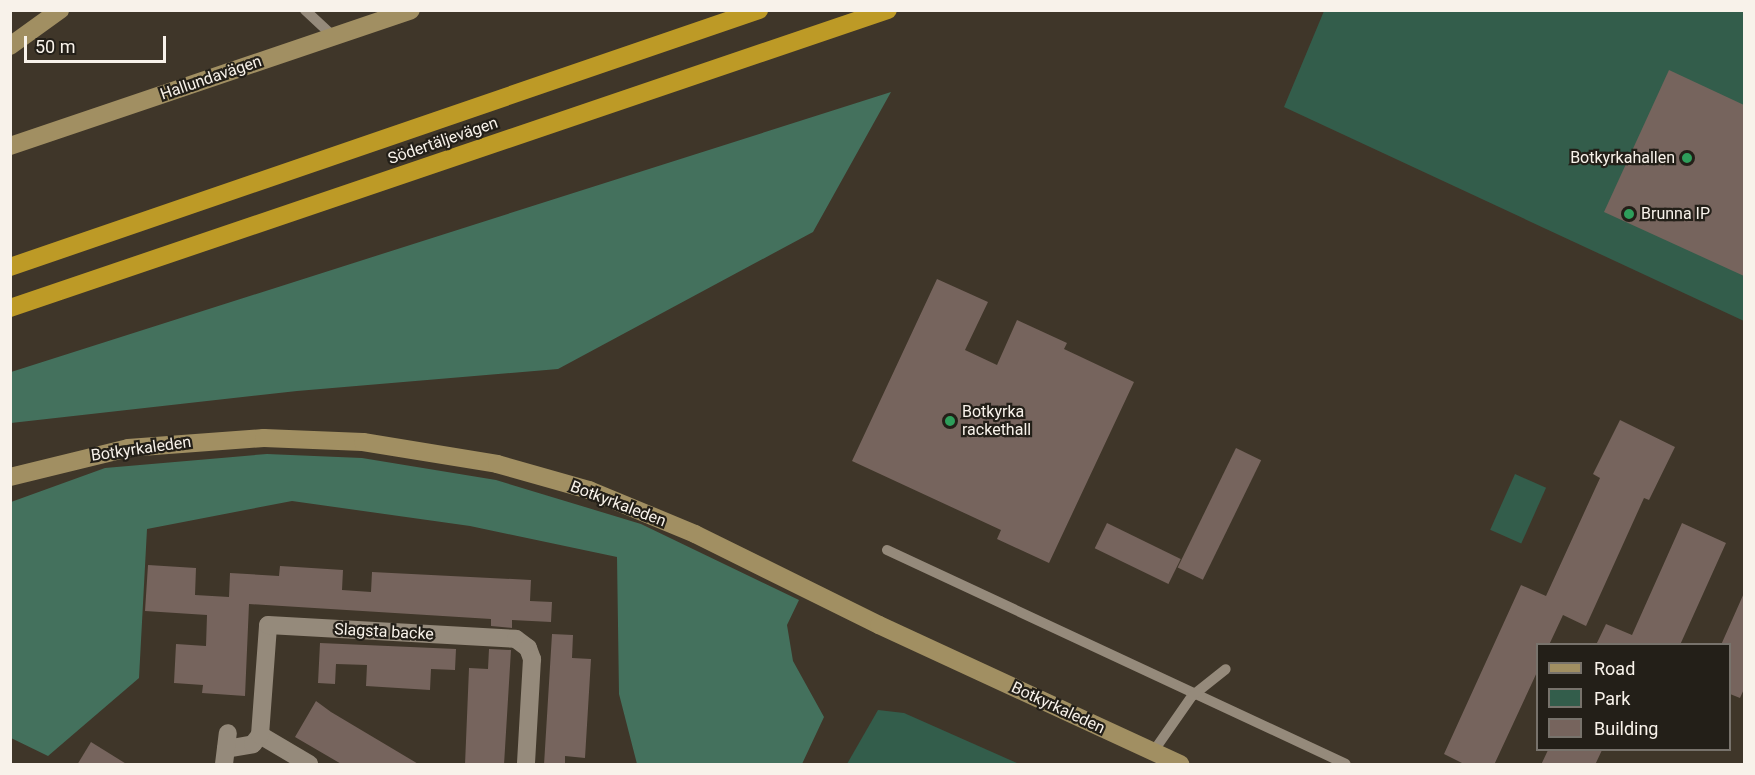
<!DOCTYPE html>
<meta charset="utf-8">
<style>
body{margin:0}
#map{position:relative;width:1755px;height:775px;overflow:hidden;background:#3f3629;font-family:Roboto,sans-serif}
div>[style]{position:absolute}
.green>*{inset:0;background:#335d4b;transform-origin:0 0}
.forest>*{inset:0;background:#44715d}
.building>*{inset:0;background:#76645d;transform-origin:0 0}
.lane>*{height:10px;margin:-5px;padding:0 5px;transform-origin:5px;border-radius:5px;background:#958a7b}
.street>*{height:18px;margin:-9px;padding:0 9px;transform-origin:9px;border-radius:9px;background:#958a7b}
.secondary>*{height:18px;margin:-9px;padding:0 9px;transform-origin:9px;border-radius:9px;background:#a18f62}
.highway>*{height:18px;margin:-9px;padding:0 9px;transform-origin:9px;border-radius:9px;background:#bd9a26}
.dots>*{width:16px;height:16px;translate:-50% -50%;box-sizing:border-box;border:3px solid #231f18;border-radius:50%}
span{translate:-50% -50%;white-space:nowrap;text-align:center;line-height:1.15;-webkit-text-stroke:4.5px #231f18;paint-order:stroke}
.street-label{font-size:16px;color:#f8f2ea}
.poi-label{font-size:16px;color:#f8f2ea}
.right{translate:-100% -50%;text-align:right}
.left{translate:0 -50%;text-align:left}
.frame{position:absolute;inset:0;border:12px solid #f8f2ea;pointer-events:none}
.legend{position:absolute;left:1536px;top:643px;width:195px;height:108px;box-sizing:border-box;background:#231f18;border:2px solid #78736c;margin:0;padding:8px 10px;list-style:none;font-size:18px;color:#f8f2ea}
.legend li{display:flex;align-items:center;gap:12px;height:30px}
.legend b{width:30px;border:2px solid #78736c}
.scale{position:absolute;left:24px;top:36px;width:142px;height:27px;box-sizing:border-box;border:3px solid #f8f2ea;border-top:0;padding-left:8px;font-size:18px;line-height:21px;white-space:nowrap;color:#f8f2ea;-webkit-text-stroke:4px #231f18;paint-order:stroke}
</style>
<div id="map">
<div class="green">
<i style="clip-path:polygon(1324px 11px,1744px 11px,1744px 321px,1284px 107px)"></i>
<i style="left:1515px;top:474px;width:34px;height:61px;rotate:24deg"></i>
<i style="clip-path:polygon(878px 710px,904px 713px,1019px 764px,847px 764px)"></i>
</div>
<div class="forest">
<i style="clip-path:polygon(891px 92px,813px 232px,558px 369px,297px 391px,11px 423px,11px 372px)"></i>
<i style="clip-path:polygon(267px 454px,362px 458px,496px 480px,641px 524px,799px 600px,787px 625px,793px 661px,824px 717px,802px 764px,637px 764px,619px 694px,617px 557px,470px 526px,292px 501px,147px 529px,139px 678px,48px 756px,11px 738px,11px 502px,105px 468px)"></i>
</div>
<div class="building">
<i style="clip-path:polygon(1669px 70px,1744px 105px,1744px 276px,1604px 212px)"></i>
<i style="clip-path:polygon(937px 279px,988px 302px,965px 350px,997px 365px,1017px 320px,1067px 343px,1064px 349px,1134px 382px,1049px 563px,997px 539px,1001px 530px,852px 461px)"></i>
<i style="clip-path:polygon(1620px 420px,1675px 447px,1649px 500px,1644px 498px,1586px 626px,1563px 615px,1549px 645px,1538px 645px,1538px 670px,1494px 765px,1466px 765px,1444px 754px,1521px 585px,1546px 596px,1600px 478px,1593px 474px)"></i>
<i style="left:1236px;top:448px;width:28px;height:133px;rotate:26deg"></i>
<i style="left:1107px;top:523px;width:82px;height:28px;rotate:26deg"></i>
<i style="clip-path:polygon(1682px 523px,1726px 543px,1680px 645px,1596px 645px,1606px 624px,1632px 635px)"></i>
<i style="clip-path:polygon(148px 565px,196px 568px,195px 595px,229px 597px,230px 573px,279px 576px,280px 566px,343px 570px,342px 590px,371px 592px,372px 572px,531px 580px,530px 601px,552px 602px,551px 622px,512px 620px,512px 628px,491px 626px,491px 619px,249px 604px,245px 696px,202px 693px,203px 685px,174px 683px,176px 644px,206px 646px,207px 615px,145px 611px)"></i>
<i style="clip-path:polygon(1744px 593px,1744px 689px,1740px 698px,1730px 694px,1730px 645px,1721px 645px)"></i>
<i style="clip-path:polygon(552px 634px,573px 635px,572px 658px,591px 659px,585px 758px,565px 756px,565px 765px,544px 765px)"></i>
<i style="clip-path:polygon(320px 643px,456px 649px,455px 670px,431px 669px,430px 690px,366px 686px,367px 665px,336px 664px,335px 684px,318px 683px)"></i>
<i style="clip-path:polygon(489px 649px,511px 650px,504px 765px,465px 765px,469px 668px,488px 669px)"></i>
<i style="clip-path:polygon(316px 701px,331px 712px,420px 765px,343px 765px,295px 737px)"></i>
<i style="clip-path:polygon(91px 742px,128px 765px,77px 765px)"></i>
<i style="clip-path:polygon(1548px 750px,1602px 750px,1595px 765px,1541px 765px)"></i>
</div>
<div class="lane">
<i style="left:305px;top:10px;width:40px;rotate:43deg"></i>
<i style="left:887px;top:550px;width:506px;rotate:25deg"></i>
<i style="left:1153px;top:752px;width:68px;rotate:-55.1deg"></i>
<i style="left:1192px;top:696px;width:43px;rotate:-38.5deg"></i>
</div>
<div class="street">
<i style="left:260px;top:735px;width:57px;rotate:30.6deg"></i>
<i style="left:226px;top:749px;width:27px;rotate:-10deg"></i>
<i style="left:253px;top:744px;width:11px;rotate:-52deg"></i>
<i style="left:260px;top:735px;width:110px;rotate:-85.8deg"></i>
<i style="left:268px;top:625px;width:248px;rotate:3.2deg"></i>
<i style="left:516px;top:639px;width:15px;rotate:37deg"></i>
<i style="left:528px;top:648px;width:12px;rotate:70deg"></i>
<i style="left:532px;top:659px;width:105px;rotate:93.3deg"></i>
<i style="left:224px;top:764px;width:31px;rotate:-83deg"></i>
</div>
<div class="secondary">
<i style="left:10px;top:46px;width:62px;rotate:-35.8deg"></i>
<i style="left:10px;top:146px;width:423px;rotate:-18.7deg"></i>
<i style="left:10px;top:477px;width:122px;rotate:-13.8deg"></i>
<i style="left:128px;top:448px;width:136px;rotate:-4.2deg"></i>
<i style="left:264px;top:438px;width:99px;rotate:2.3deg"></i>
<i style="left:363px;top:442px;width:136px;rotate:9.3deg"></i>
<i style="left:497px;top:464px;width:96px;rotate:15.8deg"></i>
<i style="left:589px;top:490px;width:115px;rotate:22.5deg"></i>
<i style="left:695px;top:534px;width:205px;rotate:26.3deg"></i>
<i style="left:879px;top:625px;width:332px;rotate:24.8deg"></i>
</div>
<div class="highway">
<i style="left:10px;top:267px;width:792px;rotate:-18.94deg"></i>
<i style="left:10px;top:308px;width:927px;rotate:-18.75deg"></i>
</div>
<div class="dots">
<i style="left:1687px;top:158px;background:#2e9e5b"></i>
<i style="left:1629px;top:214px;background:#2e9e5b"></i>
<i style="left:950px;top:421px;background:#2e9e5b"></i>
</div>
<div class="street-label">
<span style="left:211px;top:78px;rotate:-19deg">Hallundavägen</span>
<span style="left:443px;top:141px;rotate:-19deg">Södertäljevägen</span>
<span style="left:141px;top:449px;rotate:-8deg">Botkyrkaleden</span>
<span style="left:618px;top:504px;rotate:21deg">Botkyrkaleden</span>
<span style="left:384px;top:632px;rotate:3deg">Slagsta backe</span>
<span style="left:1058px;top:708px;rotate:25deg">Botkyrkaleden</span>
</div>
<div class="poi-label">
<span class="right" style="left:1675px;top:158px">Botkyrkahallen</span>
<span class="left" style="left:1641px;top:214px">Brunna IP</span>
<span class="left" style="left:962px;top:421px">Botkyrka<br>rackethall</span>
</div>
<div class="frame"></div>
<ul class="legend">
<li><b style="height:8px;background:#a18f62"></b>Road</li>
<li><b style="height:16px;background:#335d4b"></b>Park</li>
<li><b style="height:16px;background:#76645d"></b>Building</li>
</ul>
<div class="scale">50 m</div>
</div>
